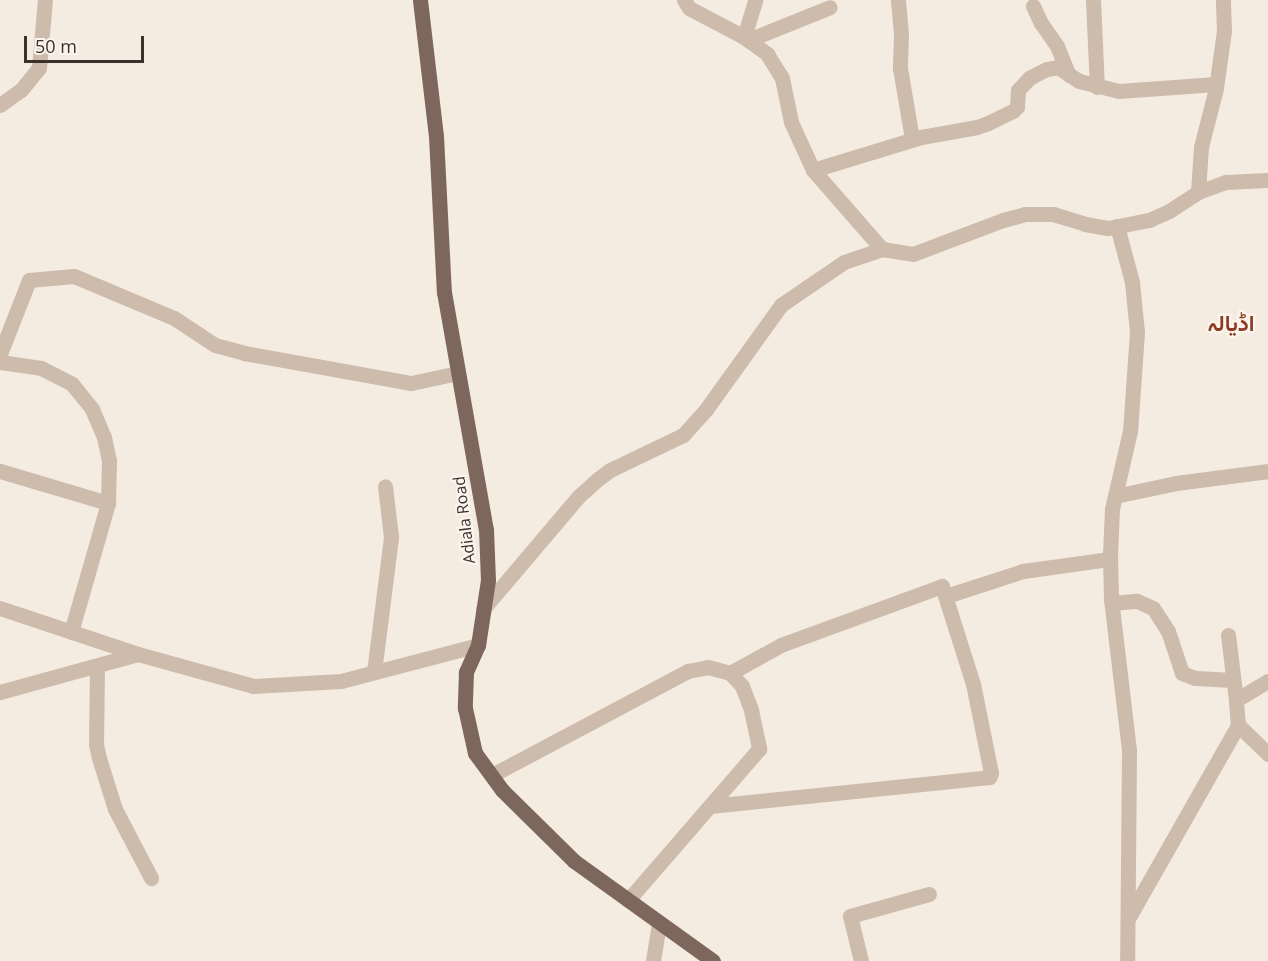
<!DOCTYPE html>
<meta charset="utf-8">
<style>
body{margin:0}
#map{position:relative;width:1268px;height:961px;overflow:hidden;background:#f4ebe1;font-family:"Open Sans",Vazirmatn,sans-serif}
div>[style]{position:absolute}
.minor>*{height:15px;margin:-7.5px;padding:0 7.5px;transform-origin:7.5px;border-radius:7.5px;background:#cdbbac}
.primary>*{height:15px;margin:-7.5px;padding:0 7.5px;transform-origin:7.5px;border-radius:7.5px;background:#7d675c}
span{translate:-50% -50%;white-space:nowrap;text-align:center;line-height:1.15;-webkit-text-stroke:4.5px #fbf5ee;paint-order:stroke}
.street-label{font-size:16px;color:#3b302b}
.district-label{font-size:22px;color:#8c3b22;font-weight:700}
.scale{position:absolute;left:24px;top:36px;width:120px;height:27px;box-sizing:border-box;border:3px solid #3b302b;border-top:0;padding-left:8px;font-size:18px;line-height:21px;white-space:nowrap;color:#3b302b;-webkit-text-stroke:4px #fbf5ee;paint-order:stroke}
</style>
<div id="map">
<div class="minor">
<i style="left:684px;top:0;width:9px;rotate:58deg"></i>
<i style="left:689px;top:8px;width:62px;rotate:27.8deg"></i>
<i style="left:744px;top:37px;width:29px;rotate:36deg"></i>
<i style="left:767px;top:54px;width:28px;rotate:58deg"></i>
<i style="left:782px;top:78px;width:45px;rotate:78.4deg"></i>
<i style="left:791px;top:122px;width:53px;rotate:65.4deg"></i>
<i style="left:813px;top:170px;width:105px;rotate:48.9deg"></i>
<i style="left:882px;top:249px;width:31px;rotate:9deg"></i>
<i style="left:913px;top:254px;width:96px;rotate:-20.7deg"></i>
<i style="left:1003px;top:220px;width:23px;rotate:-15deg"></i>
<i style="left:1025px;top:214px;width:28px"></i>
<i style="left:1053px;top:214px;width:34px;rotate:17deg"></i>
<i style="left:1085px;top:224px;width:23px;rotate:10deg"></i>
<i style="left:1108px;top:228px;width:42px;rotate:-11deg"></i>
<i style="left:1149px;top:220px;width:22px;rotate:-24deg"></i>
<i style="left:1169px;top:211px;width:35px;rotate:-33deg"></i>
<i style="left:1198px;top:192px;width:30px;rotate:-20deg"></i>
<i style="left:1226px;top:182px;width:42px;rotate:-2.7deg"></i>
<i style="left:898px;top:0;width:35px;rotate:85deg"></i>
<i style="left:901px;top:35px;width:33px;rotate:92deg"></i>
<i style="left:900px;top:68px;width:72px;rotate:80.4deg"></i>
<i style="left:1093px;top:0;width:87px;rotate:87.4deg"></i>
<i style="left:1033px;top:6px;width:19px;rotate:65deg"></i>
<i style="left:1041px;top:23px;width:28px;rotate:55deg"></i>
<i style="left:1057px;top:46px;width:31px;rotate:68deg"></i>
<i style="left:744px;top:37px;width:39px;rotate:-73deg"></i>
<i style="left:748px;top:40px;width:88px;rotate:-21.9deg"></i>
<i style="left:0;top:105px;width:26px;rotate:-36deg"></i>
<i style="left:21px;top:90px;width:28px;rotate:-51deg"></i>
<i style="left:39px;top:68px;width:68px;rotate:-85deg"></i>
<i style="left:813px;top:170px;width:113px;rotate:-17deg"></i>
<i style="left:921px;top:137px;width:57px;rotate:-10.1deg"></i>
<i style="left:977px;top:127px;width:12px;rotate:-20deg"></i>
<i style="left:988px;top:123px;width:28px;rotate:-26deg"></i>
<i style="left:1013px;top:111px;width:6px;rotate:-45deg"></i>
<i style="left:1017px;top:107px;width:17px;rotate:-87deg"></i>
<i style="left:1018px;top:90px;width:16px;rotate:-47deg"></i>
<i style="left:1029px;top:78px;width:20px;rotate:-27deg"></i>
<i style="left:1047px;top:69px;width:11px;rotate:-10deg"></i>
<i style="left:1058px;top:67px;width:25px;rotate:34deg"></i>
<i style="left:1079px;top:81px;width:41px;rotate:14deg"></i>
<i style="left:1119px;top:91px;width:97px;rotate:-4.1deg"></i>
<i style="left:1198px;top:192px;width:45px;rotate:-86.2deg"></i>
<i style="left:1201px;top:147px;width:61px;rotate:-75.7deg"></i>
<i style="left:1216px;top:88px;width:58px;rotate:-82deg"></i>
<i style="left:1224px;top:31px;width:31px;rotate:-92deg"></i>
<i style="left:1117px;top:226px;width:58px;rotate:75deg"></i>
<i style="left:1132px;top:282px;width:50px;rotate:84.3deg"></i>
<i style="left:1137px;top:332px;width:99px;rotate:94deg"></i>
<i style="left:1130px;top:431px;width:80px;rotate:103deg"></i>
<i style="left:1112px;top:509px;width:45px;rotate:92.5deg"></i>
<i style="left:1110px;top:554px;width:45px;rotate:88.7deg"></i>
<i style="left:1111px;top:599px;width:153px;rotate:83.2deg"></i>
<i style="left:1129px;top:751px;width:210px;rotate:90.5deg"></i>
<i style="left:0;top:354px;width:79px;rotate:-68.6deg"></i>
<i style="left:29px;top:280px;width:45px;rotate:-5.1deg"></i>
<i style="left:74px;top:276px;width:108px;rotate:22.8deg"></i>
<i style="left:174px;top:318px;width:49px;rotate:33.4deg"></i>
<i style="left:215px;top:345px;width:30px;rotate:15deg"></i>
<i style="left:244px;top:353px;width:170px;rotate:10.2deg"></i>
<i style="left:411px;top:383px;width:48px;rotate:-12deg"></i>
<i style="left:0;top:362px;width:41px;rotate:8.3deg"></i>
<i style="left:41px;top:368px;width:35px;rotate:27deg"></i>
<i style="left:72px;top:384px;width:32px;rotate:51deg"></i>
<i style="left:92px;top:409px;width:30px;rotate:67deg"></i>
<i style="left:104px;top:437px;width:25px;rotate:78deg"></i>
<i style="left:109px;top:461px;width:42px;rotate:91.4deg"></i>
<i style="left:108px;top:503px;width:134px;rotate:106deg"></i>
<i style="left:0;top:471px;width:113px;rotate:16.5deg"></i>
<i style="left:1115px;top:496px;width:62px;rotate:-12deg"></i>
<i style="left:1176px;top:483px;width:93px;rotate:-7.4deg"></i>
<i style="left:946px;top:596px;width:81px;rotate:-18deg"></i>
<i style="left:1023px;top:571px;width:88px;rotate:-7.9deg"></i>
<i style="left:1112px;top:603px;width:25px;rotate:-5deg"></i>
<i style="left:1137px;top:601px;width:17px;rotate:24deg"></i>
<i style="left:1153px;top:608px;width:27px;rotate:57deg"></i>
<i style="left:1168px;top:631px;width:44px;rotate:71.6deg"></i>
<i style="left:1182px;top:673px;width:14px;rotate:21deg"></i>
<i style="left:1195px;top:678px;width:38px;rotate:3deg"></i>
<i style="left:0;top:608px;width:145px;rotate:18.4deg"></i>
<i style="left:138px;top:654px;width:119px;rotate:15.5deg"></i>
<i style="left:253px;top:686px;width:88px;rotate:-3.3deg"></i>
<i style="left:341px;top:681px;width:142px;rotate:-14.7deg"></i>
<i style="left:483px;top:609px;width:148px;rotate:-49.7deg"></i>
<i style="left:579px;top:496px;width:25px;rotate:-42deg"></i>
<i style="left:598px;top:479px;width:15px;rotate:-37deg"></i>
<i style="left:610px;top:470px;width:81px;rotate:-25.6deg"></i>
<i style="left:683px;top:435px;width:36px;rotate:-48deg"></i>
<i style="left:707px;top:408px;width:127px;rotate:-54.3deg"></i>
<i style="left:781px;top:305px;width:76px;rotate:-34.3deg"></i>
<i style="left:844px;top:262px;width:40px;rotate:-18.9deg"></i>
<i style="left:1228px;top:635px;width:65px;rotate:83deg"></i>
<i style="left:97px;top:666px;width:78px;rotate:90.7deg"></i>
<i style="left:96px;top:744px;width:14px;rotate:78deg"></i>
<i style="left:99px;top:758px;width:53px;rotate:72.6deg"></i>
<i style="left:115px;top:809px;width:78px;rotate:62.4deg"></i>
<i style="left:374px;top:672px;width:136px;rotate:-82.8deg"></i>
<i style="left:391px;top:537px;width:51px;rotate:-96.7deg"></i>
<i style="left:0;top:692px;width:143px;rotate:-15.4deg"></i>
<i style="left:1238px;top:725px;width:25px;rotate:-95deg"></i>
<i style="left:1236px;top:700px;width:37px;rotate:-31deg"></i>
<i style="left:492px;top:775px;width:222px;rotate:-28deg"></i>
<i style="left:688px;top:671px;width:20px;rotate:-11deg"></i>
<i style="left:708px;top:667px;width:23px;rotate:15deg"></i>
<i style="left:730px;top:673px;width:18px;rotate:47deg"></i>
<i style="left:742px;top:686px;width:26px;rotate:69deg"></i>
<i style="left:751px;top:710px;width:40px;rotate:78deg"></i>
<i style="left:759px;top:749px;width:200px;rotate:130.9deg"></i>
<i style="left:710px;top:806px;width:281px;rotate:-5.9deg"></i>
<i style="left:989px;top:777px;width:4px;rotate:-63deg"></i>
<i style="left:991px;top:773px;width:91px;rotate:-101.4deg"></i>
<i style="left:973px;top:684px;width:103px;rotate:-107.6deg"></i>
<i style="left:942px;top:586px;width:171px;rotate:159.9deg"></i>
<i style="left:781px;top:645px;width:58px;rotate:151.2deg"></i>
<i style="left:1129px;top:917px;width:221px;rotate:-60.4deg"></i>
<i style="left:1238px;top:725px;width:42px;rotate:44deg"></i>
<i style="left:653px;top:961px;width:38px;rotate:-81deg"></i>
<i style="left:861px;top:961px;width:46px;rotate:-103.7deg"></i>
<i style="left:850px;top:916px;width:82px;rotate:-15.6deg"></i>
</div>
<div class="primary">
<i style="left:420px;top:0;width:137px;rotate:83.3deg"></i>
<i style="left:436px;top:136px;width:156px;rotate:87.1deg"></i>
<i style="left:444px;top:292px;width:241px;rotate:80deg"></i>
<i style="left:486px;top:529px;width:51px;rotate:87.8deg"></i>
<i style="left:488px;top:580px;width:66px;rotate:98.7deg"></i>
<i style="left:478px;top:645px;width:30px;rotate:114deg"></i>
<i style="left:466px;top:672px;width:36px;rotate:92deg"></i>
<i style="left:465px;top:708px;width:46px;rotate:77.5deg"></i>
<i style="left:475px;top:753px;width:46px;rotate:53.9deg"></i>
<i style="left:502px;top:790px;width:101px;rotate:44.6deg"></i>
<i style="left:574px;top:861px;width:171px;rotate:35.7deg"></i>
</div>
<div class="street-label">
<span style="left:464px;top:520px;rotate:-97deg">Adiala Road</span>
</div>
<div class="district-label">
<span style="left:1231px;top:323px">اڈیالہ</span>
</div>
<div class="scale">50 m</div>
</div>
